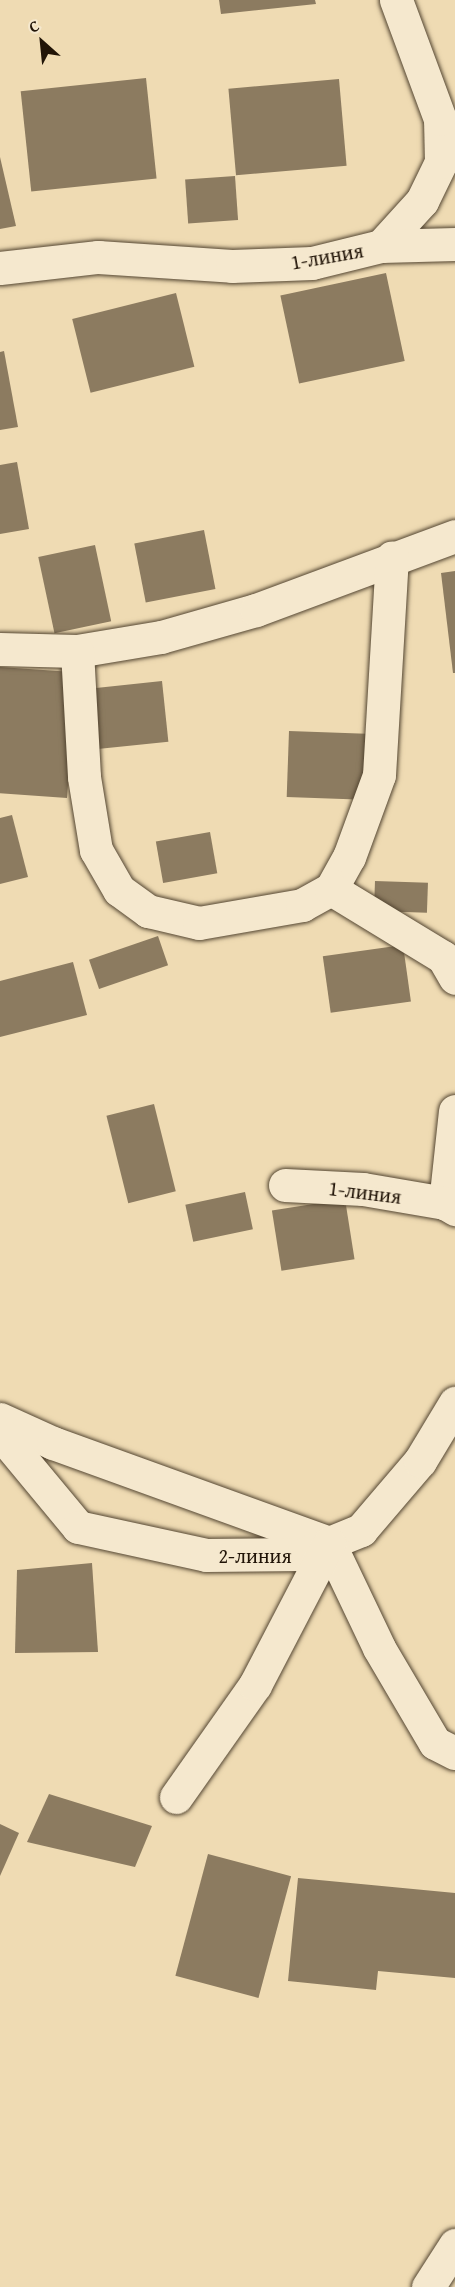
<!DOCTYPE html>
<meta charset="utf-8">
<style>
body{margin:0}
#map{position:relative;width:455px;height:2287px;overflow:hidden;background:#efdbb3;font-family:"Gentium Book Plus",serif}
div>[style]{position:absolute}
.building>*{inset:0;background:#8c7b60;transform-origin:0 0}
.roads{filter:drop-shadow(0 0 2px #544632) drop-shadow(0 0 2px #544632)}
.minor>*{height:33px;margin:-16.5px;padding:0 16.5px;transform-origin:16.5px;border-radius:16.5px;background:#f5e8ce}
span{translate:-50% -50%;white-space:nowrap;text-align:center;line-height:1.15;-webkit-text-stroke:5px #f5e8ce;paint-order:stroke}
.street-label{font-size:20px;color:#211407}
.north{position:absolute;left:12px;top:12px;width:60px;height:60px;-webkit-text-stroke:4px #f5e8ce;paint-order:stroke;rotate:333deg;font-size:16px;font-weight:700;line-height:24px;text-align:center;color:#211407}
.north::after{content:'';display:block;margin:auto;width:21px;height:27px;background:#211407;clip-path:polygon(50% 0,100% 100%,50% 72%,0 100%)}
</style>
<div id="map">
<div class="building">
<i style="clip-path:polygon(219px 0,315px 0,316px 4px,221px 14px)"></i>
<i style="left:146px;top:78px;width:101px;height:126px;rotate:84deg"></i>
<i style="left:339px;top:79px;width:87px;height:111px;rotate:85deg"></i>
<i style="clip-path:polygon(0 157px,16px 226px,0 229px)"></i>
<i style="left:235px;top:176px;width:44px;height:50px;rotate:86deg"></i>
<i style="left:386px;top:273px;width:90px;height:108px;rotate:78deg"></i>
<i style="left:176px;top:293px;width:76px;height:107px;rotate:76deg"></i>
<i style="clip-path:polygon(4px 351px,18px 427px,0 430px,0 352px)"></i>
<i style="clip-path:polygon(17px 462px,29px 529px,0 534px,0 465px)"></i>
<i style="left:204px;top:530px;width:60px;height:71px;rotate:79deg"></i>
<i style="left:95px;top:545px;width:78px;height:58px;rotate:78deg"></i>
<i style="clip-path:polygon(455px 571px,455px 673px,453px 673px,441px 573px)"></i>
<i style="left:0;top:667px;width:76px;height:126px;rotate:4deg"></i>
<i style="left:162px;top:681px;width:61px;height:71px;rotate:84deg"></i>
<i style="left:289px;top:731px;width:77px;height:66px;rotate:2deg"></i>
<i style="clip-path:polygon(12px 815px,28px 877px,0 884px,0 818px)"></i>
<i style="left:210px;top:832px;width:42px;height:55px;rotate:80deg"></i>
<i style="left:375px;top:881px;width:53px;height:30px;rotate:2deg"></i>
<i style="left:158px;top:936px;width:31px;height:73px;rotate:71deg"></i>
<i style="left:403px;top:945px;width:57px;height:81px;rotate:82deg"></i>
<i style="clip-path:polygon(73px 962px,87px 1015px,0 1037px,0 981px)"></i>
<i style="left:154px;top:1104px;width:90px;height:49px;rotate:76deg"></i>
<i style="left:245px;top:1192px;width:38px;height:61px;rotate:78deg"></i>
<i style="left:345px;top:1199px;width:61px;height:74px;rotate:81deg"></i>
<i style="clip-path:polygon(92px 1563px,98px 1652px,15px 1653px,17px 1570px)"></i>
<i style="clip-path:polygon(49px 1794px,152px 1826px,135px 1867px,27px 1842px)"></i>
<i style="clip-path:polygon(0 1824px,19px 1833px,0 1876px)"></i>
<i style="left:208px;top:1854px;width:86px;height:126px;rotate:15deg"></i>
<i style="clip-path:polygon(298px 1878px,455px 1893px,455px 1978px,378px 1971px,376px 1990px,288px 1981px)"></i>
</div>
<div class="roads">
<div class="minor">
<i style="left:381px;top:246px;width:61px;rotate:-47.7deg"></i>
<i style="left:422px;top:201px;width:43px;rotate:-64deg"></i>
<i style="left:441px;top:162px;width:43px;rotate:-91.3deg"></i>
<i style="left:440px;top:119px;width:127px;rotate:-110.3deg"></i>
<i style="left:0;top:268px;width:99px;rotate:-6.4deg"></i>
<i style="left:98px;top:257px;width:134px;rotate:3.8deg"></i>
<i style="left:232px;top:266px;width:80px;rotate:-2.1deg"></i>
<i style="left:312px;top:263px;width:71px;rotate:-13.8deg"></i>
<i style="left:381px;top:246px;width:74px;rotate:-1.5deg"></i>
<i style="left:0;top:649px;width:77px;rotate:1.5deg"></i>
<i style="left:77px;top:651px;width:85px;rotate:-9.5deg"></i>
<i style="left:161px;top:637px;width:99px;rotate:-15.9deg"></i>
<i style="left:256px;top:610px;width:212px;rotate:-20.4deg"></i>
<i style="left:77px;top:651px;width:126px;rotate:86.8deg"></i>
<i style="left:84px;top:777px;width:74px;rotate:80.7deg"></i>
<i style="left:96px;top:850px;width:46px;rotate:60.1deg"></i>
<i style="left:119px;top:890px;width:36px;rotate:36deg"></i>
<i style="left:148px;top:911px;width:52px;rotate:13.2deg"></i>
<i style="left:199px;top:923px;width:105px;rotate:-9.9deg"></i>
<i style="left:302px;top:905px;width:33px;rotate:-29deg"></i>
<i style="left:331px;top:889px;width:37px;rotate:-61deg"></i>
<i style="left:349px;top:857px;width:87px;rotate:-69.9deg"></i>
<i style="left:379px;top:775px;width:218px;rotate:-86.6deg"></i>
<i style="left:331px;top:889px;width:131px;rotate:31.3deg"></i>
<i style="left:443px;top:957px;width:24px;rotate:60deg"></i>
<i style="left:455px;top:1111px;width:93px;rotate:96.2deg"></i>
<i style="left:445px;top:1203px;width:12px;rotate:31deg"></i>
<i style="left:285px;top:1185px;width:78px;rotate:2.9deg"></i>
<i style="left:363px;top:1189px;width:83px;rotate:9.7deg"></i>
<i style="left:0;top:1419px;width:58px;rotate:24.4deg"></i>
<i style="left:53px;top:1443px;width:294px;rotate:19.9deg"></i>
<i style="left:329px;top:1543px;width:35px;rotate:-22deg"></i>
<i style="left:361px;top:1530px;width:91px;rotate:-49.5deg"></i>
<i style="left:420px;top:1461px;width:68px;rotate:-58.9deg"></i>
<i style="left:0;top:1433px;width:122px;rotate:50.3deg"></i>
<i style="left:78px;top:1527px;width:131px;rotate:12.3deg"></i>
<i style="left:206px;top:1555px;width:97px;rotate:-0.6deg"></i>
<i style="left:303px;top:1554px;width:28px;rotate:-23deg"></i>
<i style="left:329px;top:1543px;width:116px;rotate:64.5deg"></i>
<i style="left:379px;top:1648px;width:110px;rotate:59.5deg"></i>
<i style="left:435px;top:1743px;width:22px;rotate:27deg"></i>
<i style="left:176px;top:1797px;width:137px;rotate:-54.8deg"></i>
<i style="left:255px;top:1685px;width:160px;rotate:-62.5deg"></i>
<i style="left:428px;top:2287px;width:50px;rotate:-57.3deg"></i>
</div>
</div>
<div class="street-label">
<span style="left:327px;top:256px;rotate:-10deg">1-линия</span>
<span style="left:365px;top:1192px;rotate:7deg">1-линия</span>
<span style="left:255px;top:1555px">2-линия</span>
</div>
<div class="north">С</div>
</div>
